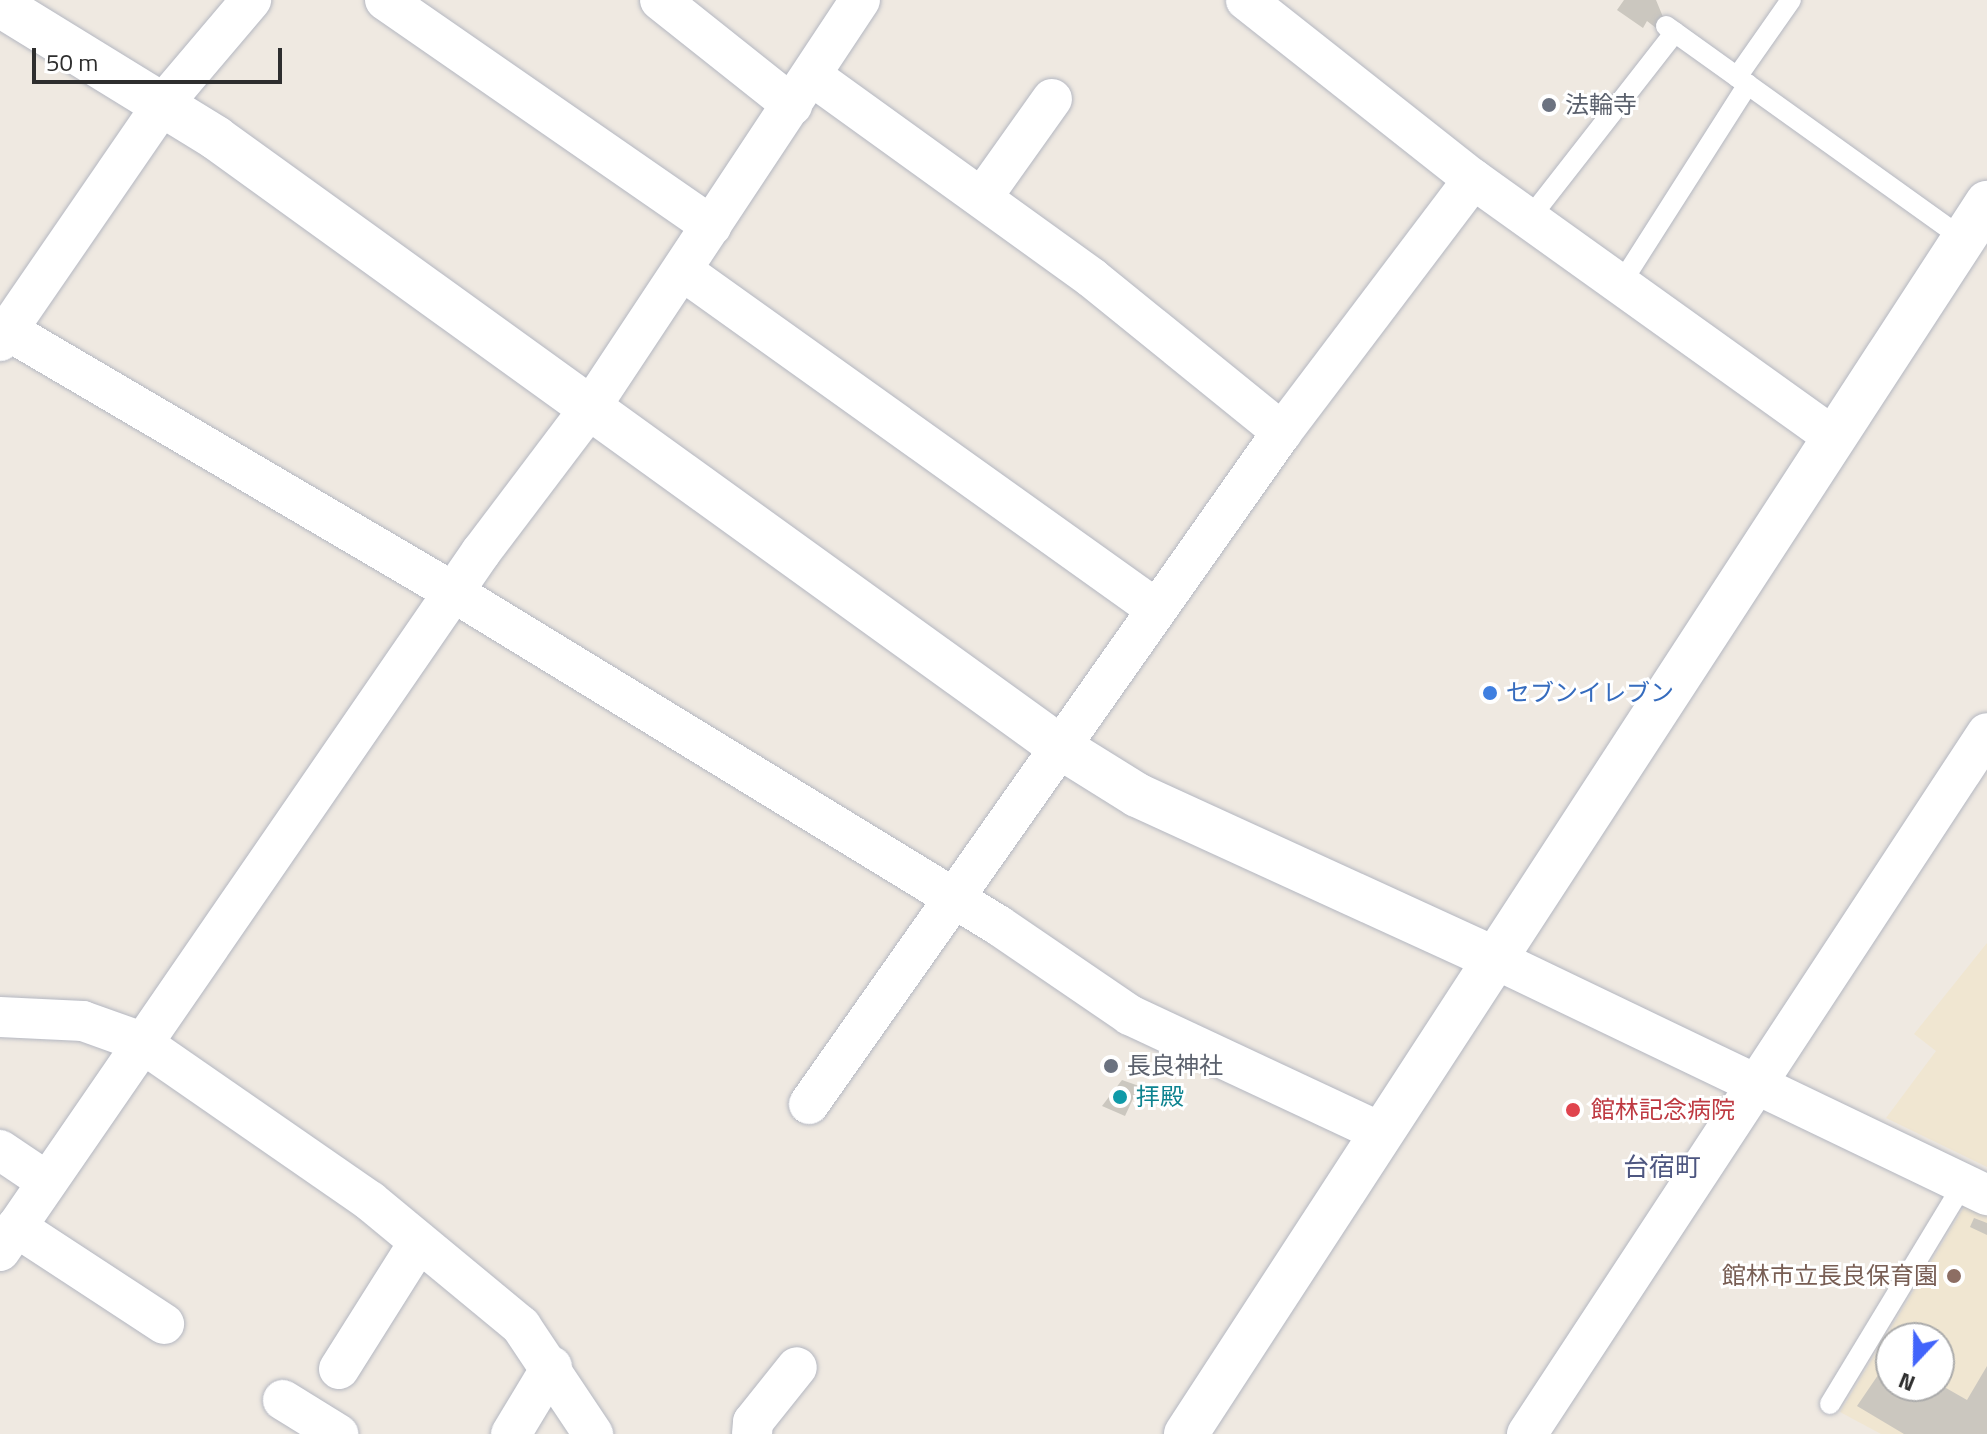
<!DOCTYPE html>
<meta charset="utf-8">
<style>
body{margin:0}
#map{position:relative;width:1987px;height:1434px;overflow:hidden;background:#efe9e1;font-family:"Titillium Web","Noto Sans JP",sans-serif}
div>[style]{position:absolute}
.education>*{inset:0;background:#f0e6d1}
.building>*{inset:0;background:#cbc7bf}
.roads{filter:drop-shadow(0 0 2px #b4b7c1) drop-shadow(0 0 2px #b4b7c1)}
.lane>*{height:20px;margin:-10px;padding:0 10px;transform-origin:10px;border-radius:10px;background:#fff}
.street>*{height:40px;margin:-20px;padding:0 20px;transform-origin:20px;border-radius:20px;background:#fff}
.secondary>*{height:44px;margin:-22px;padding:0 22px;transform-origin:22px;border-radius:22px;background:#fff}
.dots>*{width:22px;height:22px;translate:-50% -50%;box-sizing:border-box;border:4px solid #fff;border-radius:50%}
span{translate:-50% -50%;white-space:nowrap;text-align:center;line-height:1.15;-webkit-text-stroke:6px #fff;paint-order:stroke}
.worship-label{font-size:24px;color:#5b616d}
.left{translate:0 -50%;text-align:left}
.shop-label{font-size:24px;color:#366cbe}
.culture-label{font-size:24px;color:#0d838f}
.health-label{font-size:24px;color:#be3a42}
.education-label{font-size:24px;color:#785e54}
.right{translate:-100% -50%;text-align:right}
.neighbourhood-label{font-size:26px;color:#4d5680}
.north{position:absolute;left:1875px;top:1322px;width:80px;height:80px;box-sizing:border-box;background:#fff;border:2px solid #ababab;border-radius:50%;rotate:202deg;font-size:22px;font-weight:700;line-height:32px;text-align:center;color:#2e2e2e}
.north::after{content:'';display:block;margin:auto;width:28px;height:36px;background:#4264fb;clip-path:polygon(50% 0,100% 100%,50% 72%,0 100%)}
.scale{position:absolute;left:32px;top:48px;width:250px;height:36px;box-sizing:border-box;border:4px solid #2e2e2e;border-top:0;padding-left:10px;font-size:24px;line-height:28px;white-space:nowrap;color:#2e2e2e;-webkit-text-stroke:6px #fff;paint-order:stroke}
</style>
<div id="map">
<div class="education">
<i style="clip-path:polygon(1987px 943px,1987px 1167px,1886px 1118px,1936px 1051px,1914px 1034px)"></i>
<i style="clip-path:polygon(evenodd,1966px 1204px,1987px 1214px,1987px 1434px,1881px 1434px,1840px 1412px,1966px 1204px,1891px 1338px,1939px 1338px,1939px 1386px,1891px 1386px,1891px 1338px)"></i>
</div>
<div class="building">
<i style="clip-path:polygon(1624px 0,1656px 0,1663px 17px,1656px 28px,1647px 21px,1643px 28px,1617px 10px)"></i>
<i style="clip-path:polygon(1122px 1080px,1139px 1086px,1125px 1116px,1102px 1106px)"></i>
<i style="clip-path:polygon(1974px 1218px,1987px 1223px,1987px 1235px,1970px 1227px)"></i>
<i style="clip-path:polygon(1891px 1356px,1891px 1386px,1939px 1384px,1967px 1400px,1987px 1366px,1987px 1434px,1904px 1434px,1857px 1406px)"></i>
</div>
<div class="roads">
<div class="lane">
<i style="left:1666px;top:26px;width:366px;rotate:35.6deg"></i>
<i style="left:1737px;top:77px;width:94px;rotate:-55deg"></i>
<i style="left:1529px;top:219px;width:237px;rotate:-52deg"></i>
<i style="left:1620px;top:285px;width:238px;rotate:-57.5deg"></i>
<i style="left:1830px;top:1404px;width:257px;rotate:-58.8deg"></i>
</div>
<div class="street">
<i style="left:385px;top:0;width:397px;rotate:34.7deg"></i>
<i style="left:660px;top:0;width:169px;rotate:38.5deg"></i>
<i style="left:1246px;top:0;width:289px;rotate:38.3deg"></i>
<i style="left:1473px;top:179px;width:444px;rotate:35.6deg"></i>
<i style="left:812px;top:76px;width:345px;rotate:35.8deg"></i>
<i style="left:1092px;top:278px;width:245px;rotate:39deg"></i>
<i style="left:983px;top:196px;width:119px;rotate:-54.6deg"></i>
<i style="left:683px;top:271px;width:581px;rotate:35.55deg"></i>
<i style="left:7px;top:330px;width:517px;rotate:30.43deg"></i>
<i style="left:453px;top:592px;width:639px;rotate:31.43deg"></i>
<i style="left:998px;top:925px;width:160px;rotate:34.3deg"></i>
<i style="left:1130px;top:1015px;width:278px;rotate:25.1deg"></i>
<i style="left:0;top:341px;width:286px;rotate:-55.5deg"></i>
<i style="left:162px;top:105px;width:138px;rotate:-49.7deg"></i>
<i style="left:1495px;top:959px;width:546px;rotate:25.63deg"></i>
<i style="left:0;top:1017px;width:83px;rotate:2.8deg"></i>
<i style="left:83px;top:1021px;width:59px;rotate:19.7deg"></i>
<i style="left:139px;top:1041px;width:281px;rotate:34.7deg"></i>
<i style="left:370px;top:1201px;width:196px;rotate:39.6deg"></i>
<i style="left:521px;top:1326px;width:130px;rotate:56.3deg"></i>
<i style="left:809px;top:1104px;width:822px;rotate:-54.86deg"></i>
<i style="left:1282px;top:432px;width:317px;rotate:-52.9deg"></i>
<i style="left:0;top:1150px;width:55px;rotate:34deg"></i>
<i style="left:16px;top:1227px;width:177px;rotate:33.2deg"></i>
<i style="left:0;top:1251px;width:849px;rotate:-55.47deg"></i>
<i style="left:481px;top:552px;width:181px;rotate:-52.9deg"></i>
<i style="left:590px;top:408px;width:489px;rotate:-56.5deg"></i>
<i style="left:339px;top:1369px;width:150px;rotate:-57.8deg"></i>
<i style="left:283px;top:1400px;width:65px;rotate:31.7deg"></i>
<i style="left:511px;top:1434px;width:79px;rotate:-58.9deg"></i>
<i style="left:752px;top:1434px;width:12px;rotate:-85deg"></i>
<i style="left:753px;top:1422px;width:70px;rotate:-51.3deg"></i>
<i style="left:1527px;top:1434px;width:838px;rotate:-56.73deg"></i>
</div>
<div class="secondary">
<i style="left:0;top:5px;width:254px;rotate:31.6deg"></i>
<i style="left:216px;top:138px;width:1041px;rotate:35.81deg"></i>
<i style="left:1060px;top:747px;width:91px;rotate:31.9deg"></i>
<i style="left:1137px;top:795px;width:394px;rotate:24.6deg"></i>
<i style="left:1186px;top:1434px;width:1469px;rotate:-56.95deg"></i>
</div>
</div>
<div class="dots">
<i style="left:1549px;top:105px;background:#6b7280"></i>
<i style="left:1490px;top:693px;background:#3f7fe0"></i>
<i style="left:1111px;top:1066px;background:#6b7280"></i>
<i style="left:1120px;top:1097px;background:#0f9aa8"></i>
<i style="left:1573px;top:1110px;background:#e0444e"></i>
<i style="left:1954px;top:1276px;background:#8d6e63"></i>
</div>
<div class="worship-label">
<span class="left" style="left:1565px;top:105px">法輪寺</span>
<span class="left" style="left:1127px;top:1066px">長良神社</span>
</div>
<div class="shop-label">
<span class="left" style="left:1506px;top:693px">セブンイレブン</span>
</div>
<div class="culture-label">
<span class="left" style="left:1136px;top:1097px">拝殿</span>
</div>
<div class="health-label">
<span class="left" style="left:1591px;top:1110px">館林記念病院</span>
</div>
<div class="education-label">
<span class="right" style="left:1938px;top:1276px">館林市立長良保育園</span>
</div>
<div class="neighbourhood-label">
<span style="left:1662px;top:1167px">台宿町</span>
</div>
<div class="north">N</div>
<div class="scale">50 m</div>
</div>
